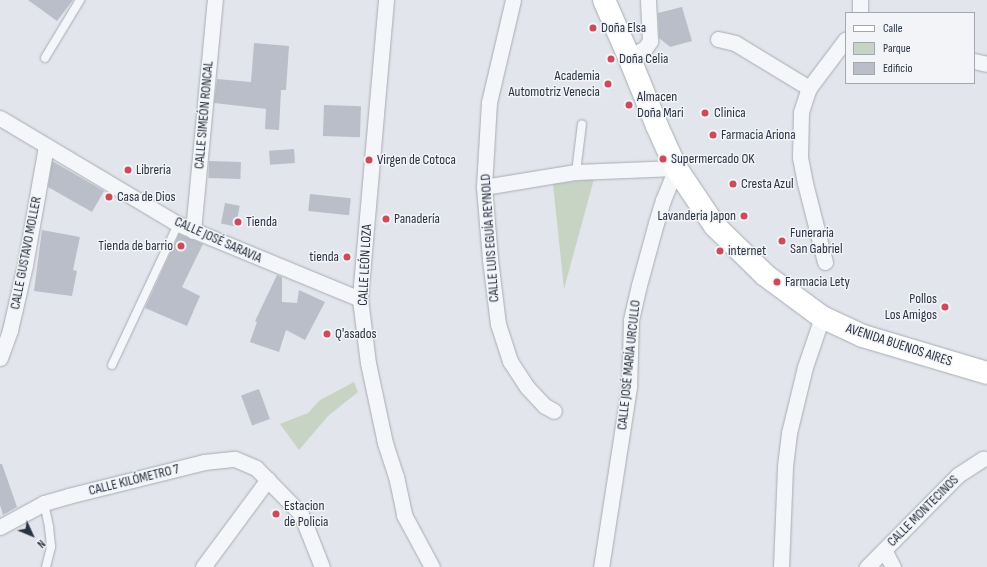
<!DOCTYPE html>
<meta charset="utf-8">
<style>
body{margin:0}
#map{position:relative;width:987px;height:567px;overflow:hidden;background:#e2e5eb;font-family:"Sofia Sans Condensed",sans-serif}
div>[style]{position:absolute}
.green>*{inset:0;background:#c7d4c4}
.building>*{inset:0;background:#babec8;transform-origin:0 0}
.roads{filter:drop-shadow(0 0 1px #a7acb5) drop-shadow(0 0 1px #a7acb5)}
.lane>*{height:8px;margin:-4px;padding:0 4px;transform-origin:4px;border-radius:4px;background:#f5f6f9}
.street>*{height:15px;margin:-7.5px;padding:0 7.5px;transform-origin:7.5px;border-radius:7.5px;background:#f5f6f9}
.primary>*{height:22px;margin:-11px;padding:0 11px;transform-origin:11px;border-radius:11px;background:#fff}
.dots>*{width:11px;height:11px;translate:-50% -50%;box-sizing:border-box;border:2px solid #f2f4f8;border-radius:50%}
span{translate:-50% -50%;white-space:nowrap;text-align:center;line-height:1.15;-webkit-text-stroke:3px #f2f4f8;paint-order:stroke}
.poi-label{font-size:14px;color:#2a3343}
.left{translate:0 -50%;text-align:left}
.right{translate:-100% -50%;text-align:right}
.street-label{font-size:14px;color:#2a3343}
.legend{position:absolute;left:845px;top:12px;width:130px;height:72px;box-sizing:border-box;background:#f2f4f8;border:1px solid #a2a7b0;margin:0;padding:5px 7px;list-style:none;font-size:12px;color:#2a3343}
.legend li{display:flex;align-items:center;gap:8px;height:20px}
.legend b{width:20px;border:1px solid #a2a7b0}
.north{position:absolute;left:12px;top:515px;width:40px;height:40px;-webkit-text-stroke:3px #f2f4f8;paint-order:stroke;rotate:134deg;font-size:11px;font-weight:700;line-height:16px;text-align:center;color:#2a3343}
.north::after{content:'';display:block;margin:auto;width:14px;height:18px;background:#2a3343;clip-path:polygon(50% 0,100% 100%,50% 72%,0 100%)}
</style>
<div id="map">
<div class="green">
<i style="clip-path:polygon(594px 179px,564px 289px,553px 184px)"></i>
<i style="clip-path:polygon(354px 382px,358px 392px,328px 416px,299px 450px,280px 424px,308px 413px,320px 400px)"></i>
</div>
<div class="building">
<i style="clip-path:polygon(28px 0,73px 0,57px 21px)"></i>
<i style="clip-path:polygon(682px 7px,692px 41px,670px 47px,659px 38px,658px 13px)"></i>
<i style="clip-path:polygon(254px 43px,289px 46px,286px 90px,281px 90px,279px 130px,265px 129px,266px 109px,214px 103px,217px 79px,251px 82px)"></i>
<i style="left:324px;top:105px;width:37px;height:31px;rotate:2deg"></i>
<i style="left:294px;top:149px;width:14px;height:25px;rotate:86deg"></i>
<i style="clip-path:polygon(52px 161px,104px 191px,92px 212px,48px 187px)"></i>
<i style="left:209px;top:161px;width:32px;height:17px;rotate:2deg"></i>
<i style="left:310px;top:194px;width:41px;height:17px;rotate:6deg"></i>
<i style="left:225px;top:203px;width:15px;height:21px;rotate:11deg"></i>
<i style="clip-path:polygon(42px 230px,80px 237px,73px 270px,77px 271px,72px 296px,34px 291px)"></i>
<i style="clip-path:polygon(179px 234px,203px 244px,182px 287px,200px 296px,187px 326px,145px 308px)"></i>
<i style="clip-path:polygon(277px 275px,282px 277px,282px 302px,297px 303px,299px 290px,325px 302px,305px 340px,286px 330px,279px 352px,250px 342px,257px 322px,255px 321px)"></i>
<i style="left:259px;top:389px;width:32px;height:19px;rotate:70deg"></i>
<i style="clip-path:polygon(0 464px,2px 464px,17px 507px,3px 515px,0 505px)"></i>
</div>
<div class="roads">
<div class="lane">
<i style="left:45px;top:58px;width:68px;rotate:-58.9deg"></i>
<i style="left:576px;top:172px;width:48px;rotate:-82.9deg"></i>
<i style="left:112px;top:365px;width:156px;rotate:-64.9deg"></i>
<i style="left:44px;top:503px;width:25px;rotate:78deg"></i>
<i style="left:49px;top:527px;width:20px;rotate:84deg"></i>
<i style="left:51px;top:547px;width:21px;rotate:104deg"></i>
</div>
<div class="street">
<i style="left:386px;top:0;width:300px;rotate:95deg"></i>
<i style="left:360px;top:299px;width:64px;rotate:82.9deg"></i>
<i style="left:368px;top:363px;width:82px;rotate:78deg"></i>
<i style="left:385px;top:443px;width:35px;rotate:72deg"></i>
<i style="left:396px;top:476px;width:40px;rotate:78deg"></i>
<i style="left:404px;top:515px;width:59px;rotate:61.7deg"></i>
<i style="left:513px;top:0;width:105px;rotate:103.2deg"></i>
<i style="left:489px;top:102px;width:85px;rotate:93.4deg"></i>
<i style="left:484px;top:187px;width:72px;rotate:85.2deg"></i>
<i style="left:490px;top:259px;width:65px;rotate:83deg"></i>
<i style="left:498px;top:324px;width:39px;rotate:72deg"></i>
<i style="left:510px;top:361px;width:31px;rotate:57deg"></i>
<i style="left:527px;top:387px;width:26px;rotate:47deg"></i>
<i style="left:545px;top:406px;width:10px;rotate:29deg"></i>
<i style="left:860px;top:0;width:13px;rotate:90deg"></i>
<i style="left:718px;top:39px;width:17px;rotate:13deg"></i>
<i style="left:735px;top:43px;width:87px;rotate:31.3deg"></i>
<i style="left:629px;top:57px;width:18px;rotate:-29deg"></i>
<i style="left:645px;top:48px;width:9px;rotate:-54deg"></i>
<i style="left:650px;top:41px;width:41px;rotate:-92.8deg"></i>
<i style="left:974px;top:61px;width:13px;rotate:13deg"></i>
<i style="left:0;top:118px;width:207px;rotate:30.8deg"></i>
<i style="left:178px;top:224px;width:197px;rotate:22.4deg"></i>
<i style="left:484px;top:187px;width:93px;rotate:-9.3deg"></i>
<i style="left:576px;top:172px;width:100px;rotate:-2.3deg"></i>
<i style="left:676px;top:168px;width:35px;rotate:112deg"></i>
<i style="left:663px;top:200px;width:24px;rotate:107deg"></i>
<i style="left:656px;top:223px;width:64px;rotate:105.3deg"></i>
<i style="left:639px;top:285px;width:37px;rotate:103deg"></i>
<i style="left:631px;top:321px;width:66px;rotate:91.7deg"></i>
<i style="left:629px;top:387px;width:182px;rotate:98.8deg"></i>
<i style="left:193px;top:231px;width:232px;rotate:-84.6deg"></i>
<i style="left:825px;top:262px;width:81px;rotate:-104.2deg"></i>
<i style="left:805px;top:183px;width:26px;rotate:-101deg"></i>
<i style="left:800px;top:157px;width:45px;rotate:-88.7deg"></i>
<i style="left:801px;top:112px;width:25px;rotate:-72deg"></i>
<i style="left:809px;top:88px;width:61px;rotate:-52.9deg"></i>
<i style="left:0;top:358px;width:30px;rotate:-70deg"></i>
<i style="left:10px;top:330px;width:67px;rotate:-77deg"></i>
<i style="left:25px;top:265px;width:121px;rotate:-80deg"></i>
<i style="left:0;top:527px;width:50px;rotate:-28.6deg"></i>
<i style="left:44px;top:503px;width:25px;rotate:-16deg"></i>
<i style="left:68px;top:496px;width:140px;rotate:-14deg"></i>
<i style="left:204px;top:462px;width:31px;rotate:-6deg"></i>
<i style="left:235px;top:459px;width:23px;rotate:23deg"></i>
<i style="left:256px;top:468px;width:64px;rotate:45.6deg"></i>
<i style="left:301px;top:514px;width:57px;rotate:68.4deg"></i>
<i style="left:884px;top:550px;width:19px;rotate:62deg"></i>
<i style="left:203px;top:567px;width:109px;rotate:-53.5deg"></i>
<i style="left:781px;top:567px;width:101px;rotate:-87.7deg"></i>
<i style="left:785px;top:466px;width:33px;rotate:-83deg"></i>
<i style="left:789px;top:433px;width:68px;rotate:-76.4deg"></i>
<i style="left:805px;top:367px;width:53px;rotate:-71.2deg"></i>
<i style="left:867px;top:567px;width:129px;rotate:-45.3deg"></i>
<i style="left:958px;top:475px;width:30px;rotate:-33deg"></i>
</div>
<div class="primary">
<i style="left:604px;top:0;width:62px;rotate:66.3deg"></i>
<i style="left:629px;top:57px;width:74px;rotate:67.9deg"></i>
<i style="left:657px;top:126px;width:46px;rotate:65.7deg"></i>
<i style="left:676px;top:168px;width:70px;rotate:56.1deg"></i>
<i style="left:715px;top:226px;width:70px;rotate:44.4deg"></i>
<i style="left:765px;top:275px;width:71px;rotate:36.4deg"></i>
<i style="left:822px;top:317px;width:45px;rotate:24.9deg"></i>
<i style="left:863px;top:336px;width:129px;rotate:16.6deg"></i>
</div>
</div>
<div class="dots">
<i style="left:593px;top:28px;background:#ce495a"></i>
<i style="left:611px;top:59px;background:#ce495a"></i>
<i style="left:608px;top:84px;background:#ce495a"></i>
<i style="left:629px;top:105px;background:#ce495a"></i>
<i style="left:705px;top:113px;background:#ce495a"></i>
<i style="left:713px;top:135px;background:#ce495a"></i>
<i style="left:663px;top:159px;background:#ce495a"></i>
<i style="left:369px;top:160px;background:#ce495a"></i>
<i style="left:128px;top:170px;background:#ce495a"></i>
<i style="left:733px;top:184px;background:#ce495a"></i>
<i style="left:109px;top:197px;background:#ce495a"></i>
<i style="left:744px;top:216px;background:#ce495a"></i>
<i style="left:386px;top:219px;background:#ce495a"></i>
<i style="left:238px;top:222px;background:#ce495a"></i>
<i style="left:782px;top:241px;background:#ce495a"></i>
<i style="left:181px;top:246px;background:#ce495a"></i>
<i style="left:720px;top:251px;background:#ce495a"></i>
<i style="left:347px;top:257px;background:#ce495a"></i>
<i style="left:777px;top:282px;background:#ce495a"></i>
<i style="left:945px;top:307px;background:#ce495a"></i>
<i style="left:327px;top:334px;background:#ce495a"></i>
<i style="left:276px;top:514px;background:#ce495a"></i>
</div>
<div class="poi-label">
<span class="left" style="left:601px;top:28px">Doña Elsa</span>
<span class="left" style="left:619px;top:59px">Doña Celia</span>
<span class="right" style="left:600px;top:84px">Academia<br>Automotriz Venecia</span>
<span class="left" style="left:637px;top:105px">Almacen<br>Doña Mari</span>
<span class="left" style="left:714px;top:113px">Clinica</span>
<span class="left" style="left:721px;top:135px">Farmacia Ariona</span>
<span class="left" style="left:671px;top:159px">Supermercado OK</span>
<span class="left" style="left:377px;top:160px">Virgen de Cotoca</span>
<span class="left" style="left:136px;top:170px">Libreria</span>
<span class="left" style="left:741px;top:184px">Cresta Azul</span>
<span class="left" style="left:117px;top:197px">Casa de Dios</span>
<span class="right" style="left:736px;top:216px">Lavanderia Japon</span>
<span class="left" style="left:394px;top:219px">Panadería</span>
<span class="left" style="left:246px;top:222px">Tienda</span>
<span class="left" style="left:790px;top:241px">Funeraria<br>San Gabriel</span>
<span class="right" style="left:173px;top:246px">Tienda de barrio</span>
<span class="left" style="left:728px;top:251px">internet</span>
<span class="right" style="left:339px;top:257px">tienda</span>
<span class="left" style="left:785px;top:282px">Farmacia Lety</span>
<span class="right" style="left:937px;top:307px">Pollos<br>Los Amigos</span>
<span class="left" style="left:335px;top:334px">Q'asados</span>
<span class="left" style="left:284px;top:514px">Estacion<br>de Policia</span>
</div>
<div class="street-label">
<span style="left:204px;top:115px;rotate:-85deg">CALLE SIMEÓN RONCAL</span>
<span style="left:490px;top:238px;rotate:-94deg">CALLE LUIS EGUÍA REYNOLD</span>
<span style="left:218px;top:240px;rotate:24deg">CALLE JOSÉ SARAVIA</span>
<span style="left:26px;top:253px;rotate:-79deg">CALLE GUSTAVO MOLLER</span>
<span style="left:365px;top:265px;rotate:-87deg">CALLE LEÓN LOZA</span>
<span style="left:899px;top:345px;rotate:18deg">AVENIDA BUENOS AIRES</span>
<span style="left:629px;top:365px;rotate:-84deg">CALLE JOSÉ MARÍA URCULLO</span>
<span style="left:134px;top:480px;rotate:-14deg">CALLE KILÓMETRO 7</span>
<span style="left:923px;top:511px;rotate:-45deg">CALLE MONTECINOS</span>
</div>
<ul class="legend">
<li><b style="height:5px;background:#fff"></b>Calle</li>
<li><b style="height:11px;background:#c7d4c4"></b>Parque</li>
<li><b style="height:11px;background:#babec8"></b>Edificio</li>
</ul>
<div class="north">N</div>
</div>
